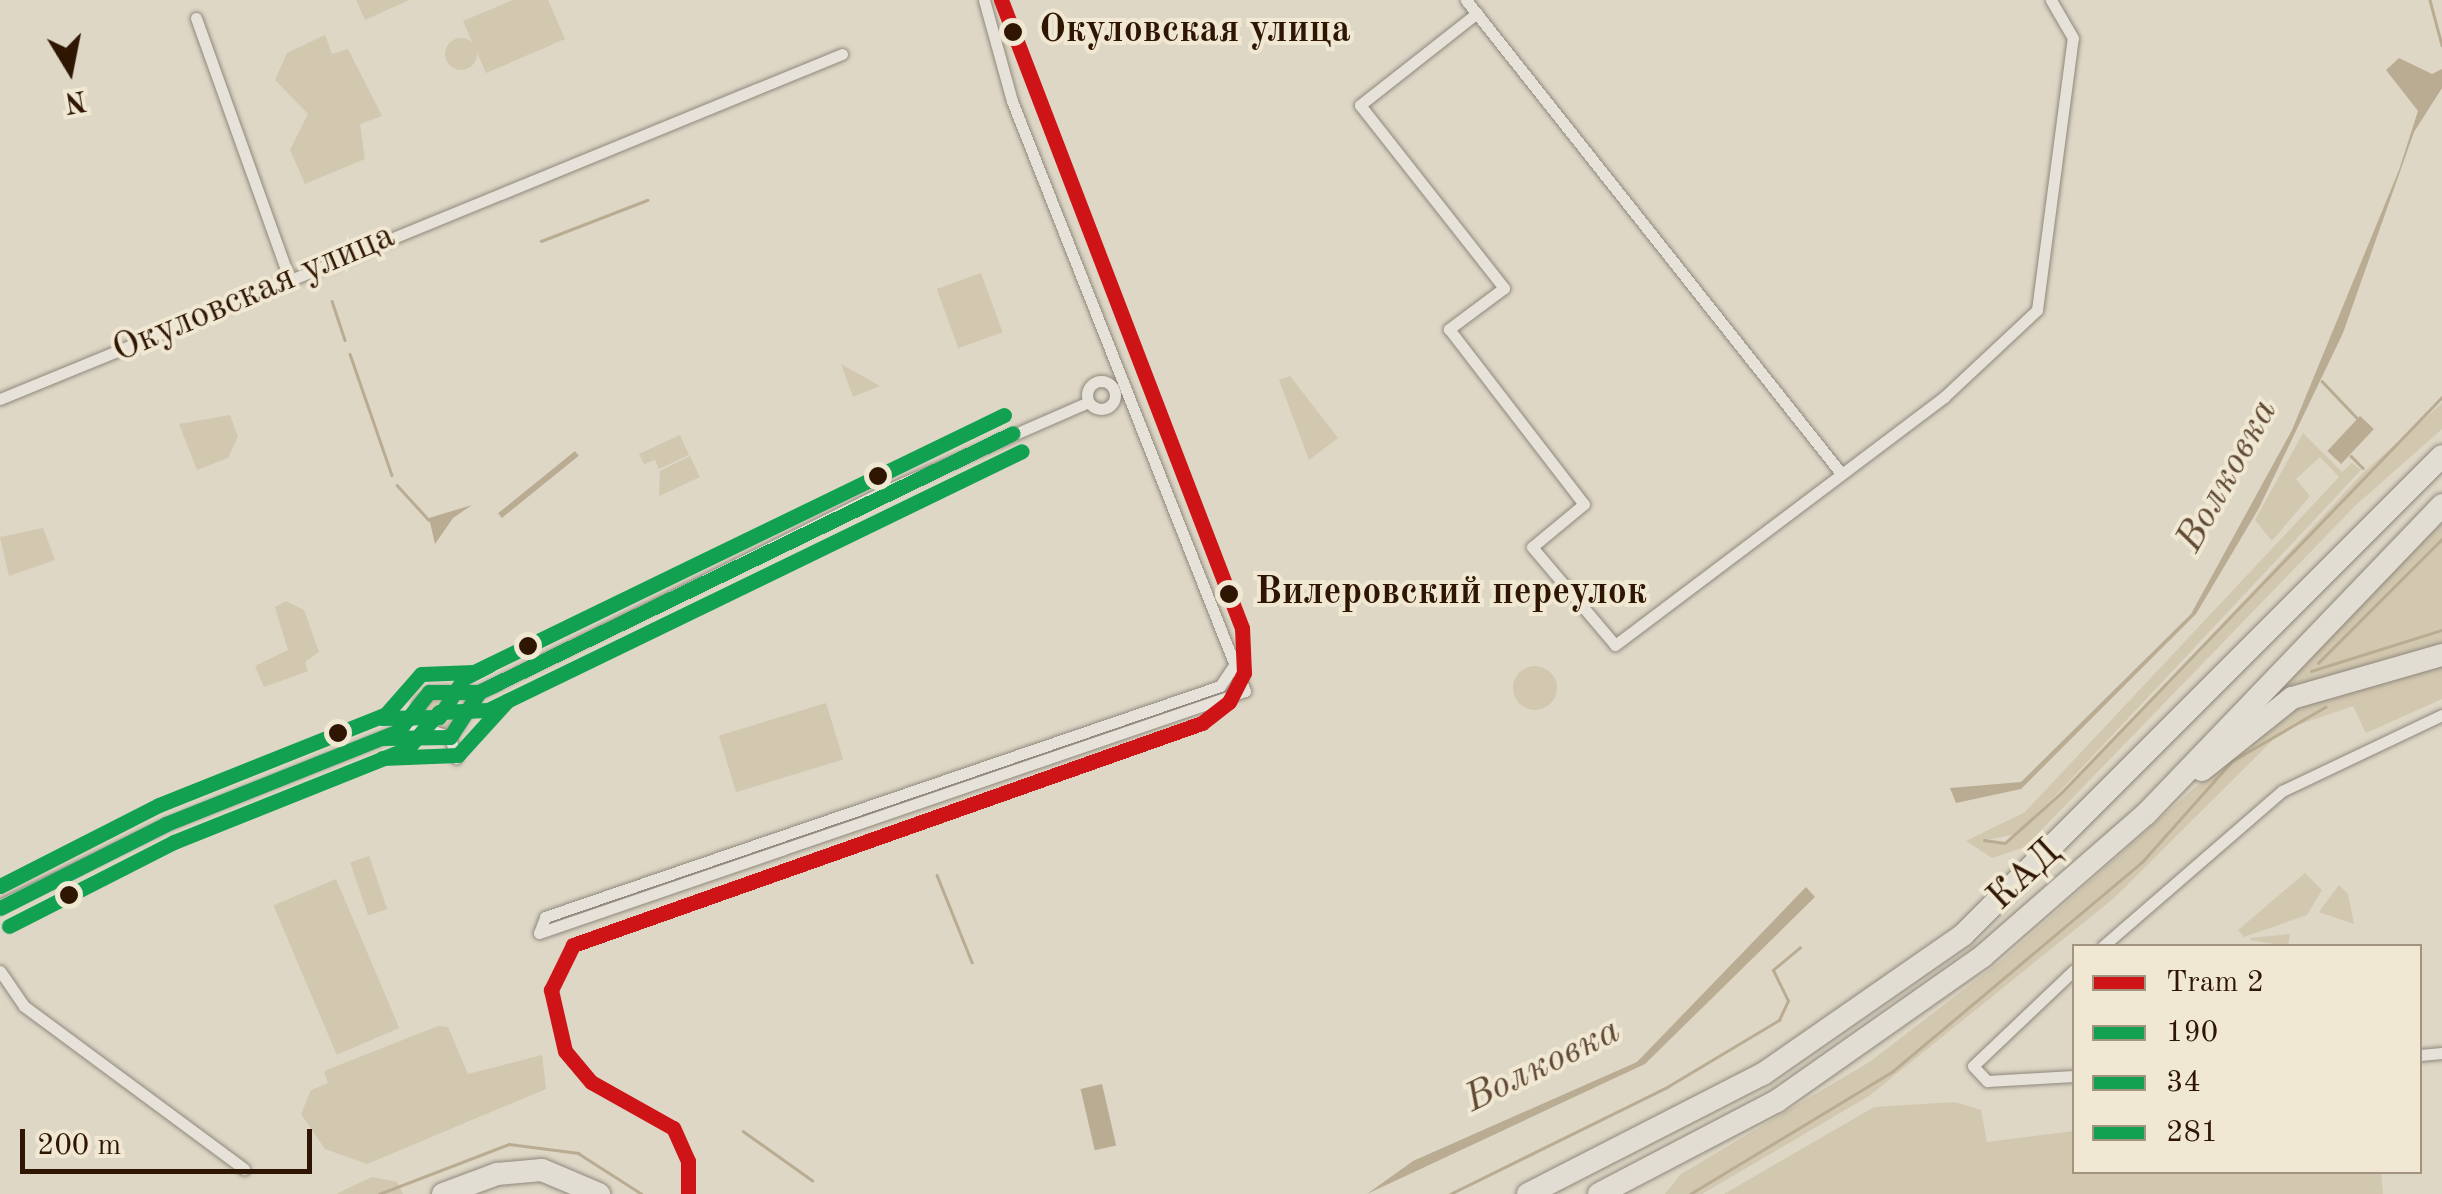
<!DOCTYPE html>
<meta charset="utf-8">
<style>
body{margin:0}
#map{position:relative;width:2442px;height:1194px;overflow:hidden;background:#ded7c6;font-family:"Old Standard TT",serif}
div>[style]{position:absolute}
.green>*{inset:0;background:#d2c7af;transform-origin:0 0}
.round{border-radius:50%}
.water>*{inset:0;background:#b9ac92;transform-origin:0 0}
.stream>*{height:2.5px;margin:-1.25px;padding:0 1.25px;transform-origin:1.25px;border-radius:1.25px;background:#b9ac92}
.roads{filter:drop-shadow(0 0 2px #8f887c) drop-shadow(0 0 2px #8f887c)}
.street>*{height:11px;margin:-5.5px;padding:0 5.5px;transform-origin:5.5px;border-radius:5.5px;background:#e6e2d9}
.street>.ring{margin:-5.5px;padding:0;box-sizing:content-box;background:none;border:11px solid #e6e2d9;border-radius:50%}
.highway>*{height:22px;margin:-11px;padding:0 11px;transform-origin:11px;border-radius:11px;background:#e1ddd3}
.bus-1>*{height:15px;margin:-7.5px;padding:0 7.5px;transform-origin:7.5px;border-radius:7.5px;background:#12a151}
.bus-2>*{height:15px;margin:-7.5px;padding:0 7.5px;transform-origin:7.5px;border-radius:7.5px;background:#12a151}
.bus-3>*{height:15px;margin:-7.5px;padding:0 7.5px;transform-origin:7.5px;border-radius:7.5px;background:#12a151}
.tram-1>*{height:15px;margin:-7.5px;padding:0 7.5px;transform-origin:7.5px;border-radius:7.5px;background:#ce1417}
.dots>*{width:28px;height:28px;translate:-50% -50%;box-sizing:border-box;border:5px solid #f0e8d3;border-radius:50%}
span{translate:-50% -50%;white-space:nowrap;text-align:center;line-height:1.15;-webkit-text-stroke:8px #f0e8d3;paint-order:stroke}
.stop-label{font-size:38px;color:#2f1602;font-weight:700}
.left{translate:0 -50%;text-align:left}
.street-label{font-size:38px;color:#2f1602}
.water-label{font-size:40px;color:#604a33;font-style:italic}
.legend{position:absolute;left:2072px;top:944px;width:350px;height:230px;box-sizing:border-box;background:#f0e8d3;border:2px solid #a3947f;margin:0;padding:12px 18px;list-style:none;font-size:30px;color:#2f1602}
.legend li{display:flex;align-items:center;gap:20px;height:50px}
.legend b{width:50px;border:2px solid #a3947f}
.north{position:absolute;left:20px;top:20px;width:100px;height:100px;-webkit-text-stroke:8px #f0e8d3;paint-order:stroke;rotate:170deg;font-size:28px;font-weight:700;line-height:40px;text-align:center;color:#2f1602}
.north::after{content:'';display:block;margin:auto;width:35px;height:45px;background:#2f1602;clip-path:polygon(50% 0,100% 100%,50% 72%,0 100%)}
.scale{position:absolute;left:20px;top:1129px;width:292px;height:45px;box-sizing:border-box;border:5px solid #2f1602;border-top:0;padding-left:12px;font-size:30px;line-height:35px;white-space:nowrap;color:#2f1602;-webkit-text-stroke:8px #f0e8d3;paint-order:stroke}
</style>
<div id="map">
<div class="green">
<i style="clip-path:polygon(356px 0,409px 0,365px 20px)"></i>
<i style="clip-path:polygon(513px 0,548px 0,565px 39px,486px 73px,463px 21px)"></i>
<i style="clip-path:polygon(325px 35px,332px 54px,348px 49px,382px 116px,360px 124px,365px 159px,305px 184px,290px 150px,308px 114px,275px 80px,287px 53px)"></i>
<i class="round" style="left:445px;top:38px;width:32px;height:32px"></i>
<i style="left:981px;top:273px;width:63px;height:47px;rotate:70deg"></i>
<i style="clip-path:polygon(841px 364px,880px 386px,853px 397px)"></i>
<i style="clip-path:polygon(1290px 376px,1338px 438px,1309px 460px,1279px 380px)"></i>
<i style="clip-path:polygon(2442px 403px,2442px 429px,2356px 505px,2025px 847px,1992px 858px,1966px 841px,2025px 812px,2339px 477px,2320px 457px,2296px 479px,2310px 496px,2272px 541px,2255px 520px,2303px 433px,2342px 472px,2352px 463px,2361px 470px,2059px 792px,2016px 834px,1982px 841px,2006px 843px,2062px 795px,2364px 472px)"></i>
<i style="clip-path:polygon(230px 415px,238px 437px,228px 458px,197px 470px,179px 424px)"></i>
<i style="clip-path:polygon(680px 435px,689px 455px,659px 469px,655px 460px,644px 464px,639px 454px)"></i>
<i style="clip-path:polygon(690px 456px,700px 477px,659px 496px,660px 471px)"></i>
<i style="clip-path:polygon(2442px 523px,2442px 651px,2266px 704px,2370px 591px)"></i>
<i style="clip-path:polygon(43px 528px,55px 560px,9px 576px,0 537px)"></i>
<i style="clip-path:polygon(286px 601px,304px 610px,319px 652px,305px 662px,308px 671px,264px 687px,255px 666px,288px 650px,275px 607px)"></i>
<i style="clip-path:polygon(2442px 662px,2442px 699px,2366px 733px,2353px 706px,2283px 730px,2114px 898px,1869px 1096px,1702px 1194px,1665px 1194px,1681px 1174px,1871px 1061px,2002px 960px,2277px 714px)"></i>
<i class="round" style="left:1513px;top:666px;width:44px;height:44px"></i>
<i class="round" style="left:424px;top:697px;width:34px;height:34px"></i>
<i style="left:826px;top:703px;width:59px;height:112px;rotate:73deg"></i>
<i style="left:369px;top:856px;width:56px;height:20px;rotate:71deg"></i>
<i style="clip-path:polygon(2305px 873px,2322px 890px,2307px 915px,2244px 937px,2238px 930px)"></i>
<i style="left:336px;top:879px;width:162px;height:68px;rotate:67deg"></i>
<i style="clip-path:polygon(2339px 885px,2348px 894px,2354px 924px,2319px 912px)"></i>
<i style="clip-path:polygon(2290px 934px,2288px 946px,2250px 940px,2251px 938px)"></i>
<i style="clip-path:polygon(438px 1026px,448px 1027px,468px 1074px,542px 1055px,546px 1089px,367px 1164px,325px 1149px,301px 1114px,311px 1090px,328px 1083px,324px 1071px)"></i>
<i style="clip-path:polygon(1955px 1102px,1981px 1110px,1987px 1142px,2074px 1131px,2074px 1172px,2381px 1172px,2383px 1194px,1724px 1194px,1874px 1107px)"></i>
<i style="clip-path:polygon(372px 1177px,397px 1182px,403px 1194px,336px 1194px)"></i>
</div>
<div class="water">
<i style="clip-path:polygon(2399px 58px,2432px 74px,2442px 69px,2442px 88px,2414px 132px,2343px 333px,2259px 508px,2196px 614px,2021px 789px,1956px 803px,1950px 788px,2021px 782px,2191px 614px,2292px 430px,2399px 170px,2418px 111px,2386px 70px)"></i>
<i style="left:2360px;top:416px;width:19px;height:48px;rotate:43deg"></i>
<i style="left:575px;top:451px;width:6px;height:99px;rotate:51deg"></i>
<i style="clip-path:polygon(472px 505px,453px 518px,435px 544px,429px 518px)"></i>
<i style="clip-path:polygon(1806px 887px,1815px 897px,1645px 1064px,1367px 1194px,1413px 1161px,1637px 1062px)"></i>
<i style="left:1102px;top:1084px;width:63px;height:22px;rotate:77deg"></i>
</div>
<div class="stream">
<i style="left:2430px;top:0;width:47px;rotate:75.1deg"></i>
<i style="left:541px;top:241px;width:114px;rotate:-21.1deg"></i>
<i style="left:332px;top:301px;width:41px;rotate:71.6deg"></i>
<i style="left:350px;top:354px;width:128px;rotate:70.9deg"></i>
<i style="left:2322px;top:381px;width:52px;rotate:46.5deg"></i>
<i style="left:2351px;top:456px;width:17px;rotate:45deg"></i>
<i style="left:397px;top:485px;width:47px;rotate:47.6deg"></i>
<i style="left:2318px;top:663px;width:175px;rotate:-45deg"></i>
<i style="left:2311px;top:671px;width:137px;rotate:-17.4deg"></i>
<i style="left:1984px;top:840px;width:21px;rotate:8deg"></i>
<i style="left:2005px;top:843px;width:75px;rotate:-41.8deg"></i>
<i style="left:2061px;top:793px;width:550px;rotate:-46.11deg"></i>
<i style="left:937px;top:875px;width:94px;rotate:68.1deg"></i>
<i style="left:743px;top:1131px;width:85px;rotate:35.4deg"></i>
<i style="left:379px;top:1194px;width:139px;rotate:-21deg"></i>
<i style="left:509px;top:1144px;width:70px;rotate:7.4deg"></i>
<i style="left:578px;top:1153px;width:76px;rotate:32.6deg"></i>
<i style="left:1450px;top:1194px;width:242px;rotate:-26.2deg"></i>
<i style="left:1667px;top:1087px;width:131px;rotate:-30.9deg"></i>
<i style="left:1779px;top:1020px;width:21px;rotate:-65deg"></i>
<i style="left:1788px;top:1001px;width:34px;rotate:-116deg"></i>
<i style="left:1773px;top:970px;width:35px;rotate:-40deg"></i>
<i style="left:1690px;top:1194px;width:237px;rotate:-31.2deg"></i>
<i style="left:1893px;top:1071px;width:325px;rotate:-40deg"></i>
<i style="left:2142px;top:862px;width:135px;rotate:-48.3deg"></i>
<i style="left:2232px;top:761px;width:108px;rotate:-30.1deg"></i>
</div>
<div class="roads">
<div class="street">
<i style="left:1466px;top:0;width:602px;rotate:51.61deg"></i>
<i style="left:1477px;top:13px;width:149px;rotate:141.8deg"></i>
<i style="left:1360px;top:105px;width:233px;rotate:51.8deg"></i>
<i style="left:1504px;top:288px;width:69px;rotate:143.3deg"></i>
<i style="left:1449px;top:329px;width:221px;rotate:52.4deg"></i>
<i style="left:1584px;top:504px;width:67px;rotate:140.4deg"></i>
<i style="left:1532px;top:547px;width:128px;rotate:49.7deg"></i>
<i style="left:1615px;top:645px;width:412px;rotate:-37deg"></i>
<i style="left:1944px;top:397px;width:127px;rotate:-43.1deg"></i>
<i style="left:2037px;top:310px;width:274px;rotate:-82.5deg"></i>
<i style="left:2073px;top:38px;width:44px;rotate:-120.1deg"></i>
<i style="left:196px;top:18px;width:279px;rotate:70.3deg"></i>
<i class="ring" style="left:1087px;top:381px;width:17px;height:17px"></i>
<i style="left:0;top:399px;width:910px;rotate:-22.28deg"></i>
<i style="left:479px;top:692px;width:54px;rotate:122.8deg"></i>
<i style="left:450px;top:737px;width:33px;rotate:-160deg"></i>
<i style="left:419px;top:726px;width:22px;rotate:-93deg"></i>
<i style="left:418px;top:704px;width:16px;rotate:-47deg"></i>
<i style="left:429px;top:692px;width:50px"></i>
<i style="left:479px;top:692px;width:448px;rotate:-26.4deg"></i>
<i style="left:880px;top:493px;width:227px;rotate:-23.6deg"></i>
<i style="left:450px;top:737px;width:22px;rotate:74deg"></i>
<i style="left:0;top:905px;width:185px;rotate:-26deg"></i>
<i style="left:166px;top:824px;width:250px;rotate:-21.8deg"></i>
<i style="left:398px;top:731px;width:25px"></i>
<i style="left:539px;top:933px;width:746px;rotate:-18.92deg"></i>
<i style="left:1245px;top:691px;width:634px;rotate:-111.55deg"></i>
<i style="left:1012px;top:101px;width:105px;rotate:-105.5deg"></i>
<i style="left:539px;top:933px;width:17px;rotate:-69deg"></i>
<i style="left:545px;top:917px;width:713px;rotate:-18.89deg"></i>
<i style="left:1220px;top:686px;width:27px;rotate:-56deg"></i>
<i style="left:2103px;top:946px;width:237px;rotate:-40.9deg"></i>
<i style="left:2282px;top:791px;width:177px;rotate:-25.4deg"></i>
<i style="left:2074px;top:970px;width:139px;rotate:136.5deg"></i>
<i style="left:1973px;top:1066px;width:21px;rotate:47deg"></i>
<i style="left:1987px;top:1081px;width:87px;rotate:-3.3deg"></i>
<i style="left:0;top:971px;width:42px;rotate:55.6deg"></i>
<i style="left:24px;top:1006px;width:274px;rotate:36.5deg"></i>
<i style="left:2420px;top:1055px;width:22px;rotate:-5deg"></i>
</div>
<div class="highway">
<i style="left:2202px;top:770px;width:115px;rotate:-38.7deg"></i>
<i style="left:2292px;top:698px;width:156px;rotate:-16deg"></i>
<i style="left:443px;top:1194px;width:58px;rotate:-20.3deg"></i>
<i style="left:497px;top:1174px;width:45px;rotate:-5.1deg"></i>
<i style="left:542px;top:1170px;width:62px;rotate:22.8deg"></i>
<i style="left:1528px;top:1194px;width:264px;rotate:-27.1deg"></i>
<i style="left:1763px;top:1074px;width:244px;rotate:-34.8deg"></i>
<i style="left:1963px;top:935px;width:677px;rotate:-45deg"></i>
<i style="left:1599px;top:1194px;width:201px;rotate:-27.6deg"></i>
<i style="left:1777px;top:1101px;width:252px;rotate:-35.1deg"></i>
<i style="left:1983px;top:956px;width:216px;rotate:-41.1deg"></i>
<i style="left:2146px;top:814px;width:428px;rotate:-46.2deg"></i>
</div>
</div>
<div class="bus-1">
<i style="left:382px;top:738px;width:68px;rotate:-0.8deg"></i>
<i style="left:450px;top:737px;width:54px;rotate:-57.2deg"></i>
<i style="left:479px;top:692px;width:21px;rotate:-25deg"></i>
<i style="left:0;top:908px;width:186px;rotate:-26.8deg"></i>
<i style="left:166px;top:824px;width:250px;rotate:-21.8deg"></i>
<i style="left:398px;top:731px;width:50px;rotate:-51.5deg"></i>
<i style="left:429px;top:692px;width:50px"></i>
<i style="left:479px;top:692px;width:593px;rotate:-25.87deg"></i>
</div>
<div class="bus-2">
<i style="left:382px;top:758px;width:76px;rotate:-2.3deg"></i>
<i style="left:458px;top:755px;width:73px;rotate:-47.8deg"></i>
<i style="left:9px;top:926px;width:185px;rotate:-27deg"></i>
<i style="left:174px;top:842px;width:251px;rotate:-21.8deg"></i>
<i style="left:407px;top:749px;width:49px;rotate:-49.1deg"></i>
<i style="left:439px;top:712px;width:49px;rotate:-2.3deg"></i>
<i style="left:488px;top:710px;width:593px;rotate:-25.87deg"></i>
</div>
<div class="bus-3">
<i style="left:382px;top:718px;width:57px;rotate:-1deg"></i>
<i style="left:439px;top:717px;width:46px;rotate:-57.3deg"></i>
<i style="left:464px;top:678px;width:28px;rotate:-27deg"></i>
<i style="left:0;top:886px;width:178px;rotate:-27deg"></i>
<i style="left:159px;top:805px;width:245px;rotate:-21.8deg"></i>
<i style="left:386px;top:714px;width:53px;rotate:-48.8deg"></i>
<i style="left:421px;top:674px;width:53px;rotate:-2.2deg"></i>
<i style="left:474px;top:672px;width:589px;rotate:-25.87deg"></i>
</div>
<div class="tram-1">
<i style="left:688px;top:1194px;width:33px;rotate:-90deg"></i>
<i style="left:688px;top:1161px;width:36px;rotate:-114deg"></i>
<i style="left:673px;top:1128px;width:94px;rotate:-150.7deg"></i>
<i style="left:591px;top:1082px;width:40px;rotate:-130deg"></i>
<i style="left:565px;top:1051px;width:63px;rotate:-102.9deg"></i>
<i style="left:551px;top:990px;width:50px;rotate:-63.9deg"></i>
<i style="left:573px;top:945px;width:667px;rotate:-19.44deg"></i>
<i style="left:1202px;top:723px;width:34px;rotate:-38deg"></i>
<i style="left:1229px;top:702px;width:33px;rotate:-63deg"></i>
<i style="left:1244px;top:673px;width:45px;rotate:-92.5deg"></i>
<i style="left:1242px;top:628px;width:673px;rotate:-110.99deg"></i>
</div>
<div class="dots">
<i style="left:1013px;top:32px;background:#2f1602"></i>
<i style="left:878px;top:476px;background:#2f1602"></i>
<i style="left:1229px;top:594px;background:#2f1602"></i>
<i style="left:528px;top:646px;background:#2f1602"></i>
<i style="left:338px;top:733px;background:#2f1602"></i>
<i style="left:69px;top:895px;background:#2f1602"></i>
</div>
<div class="stop-label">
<span class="left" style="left:1039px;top:32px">Окуловская улица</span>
<span class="left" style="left:1255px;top:594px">Вилеровский переулок</span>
</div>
<div class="street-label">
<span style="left:254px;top:294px;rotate:-23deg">Окуловская улица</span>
<span style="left:2025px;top:876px;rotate:-43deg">КАД</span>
</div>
<div class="water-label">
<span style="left:2228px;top:476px;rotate:-61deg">Волковка</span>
<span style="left:1543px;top:1066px;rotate:-26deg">Волковка</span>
</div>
<ul class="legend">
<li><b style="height:12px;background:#ce1417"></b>Tram 2</li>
<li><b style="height:12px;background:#12a151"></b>190</li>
<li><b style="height:12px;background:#12a151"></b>34</li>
<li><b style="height:12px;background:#12a151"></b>281</li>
</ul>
<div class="north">N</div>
<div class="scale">200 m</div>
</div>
